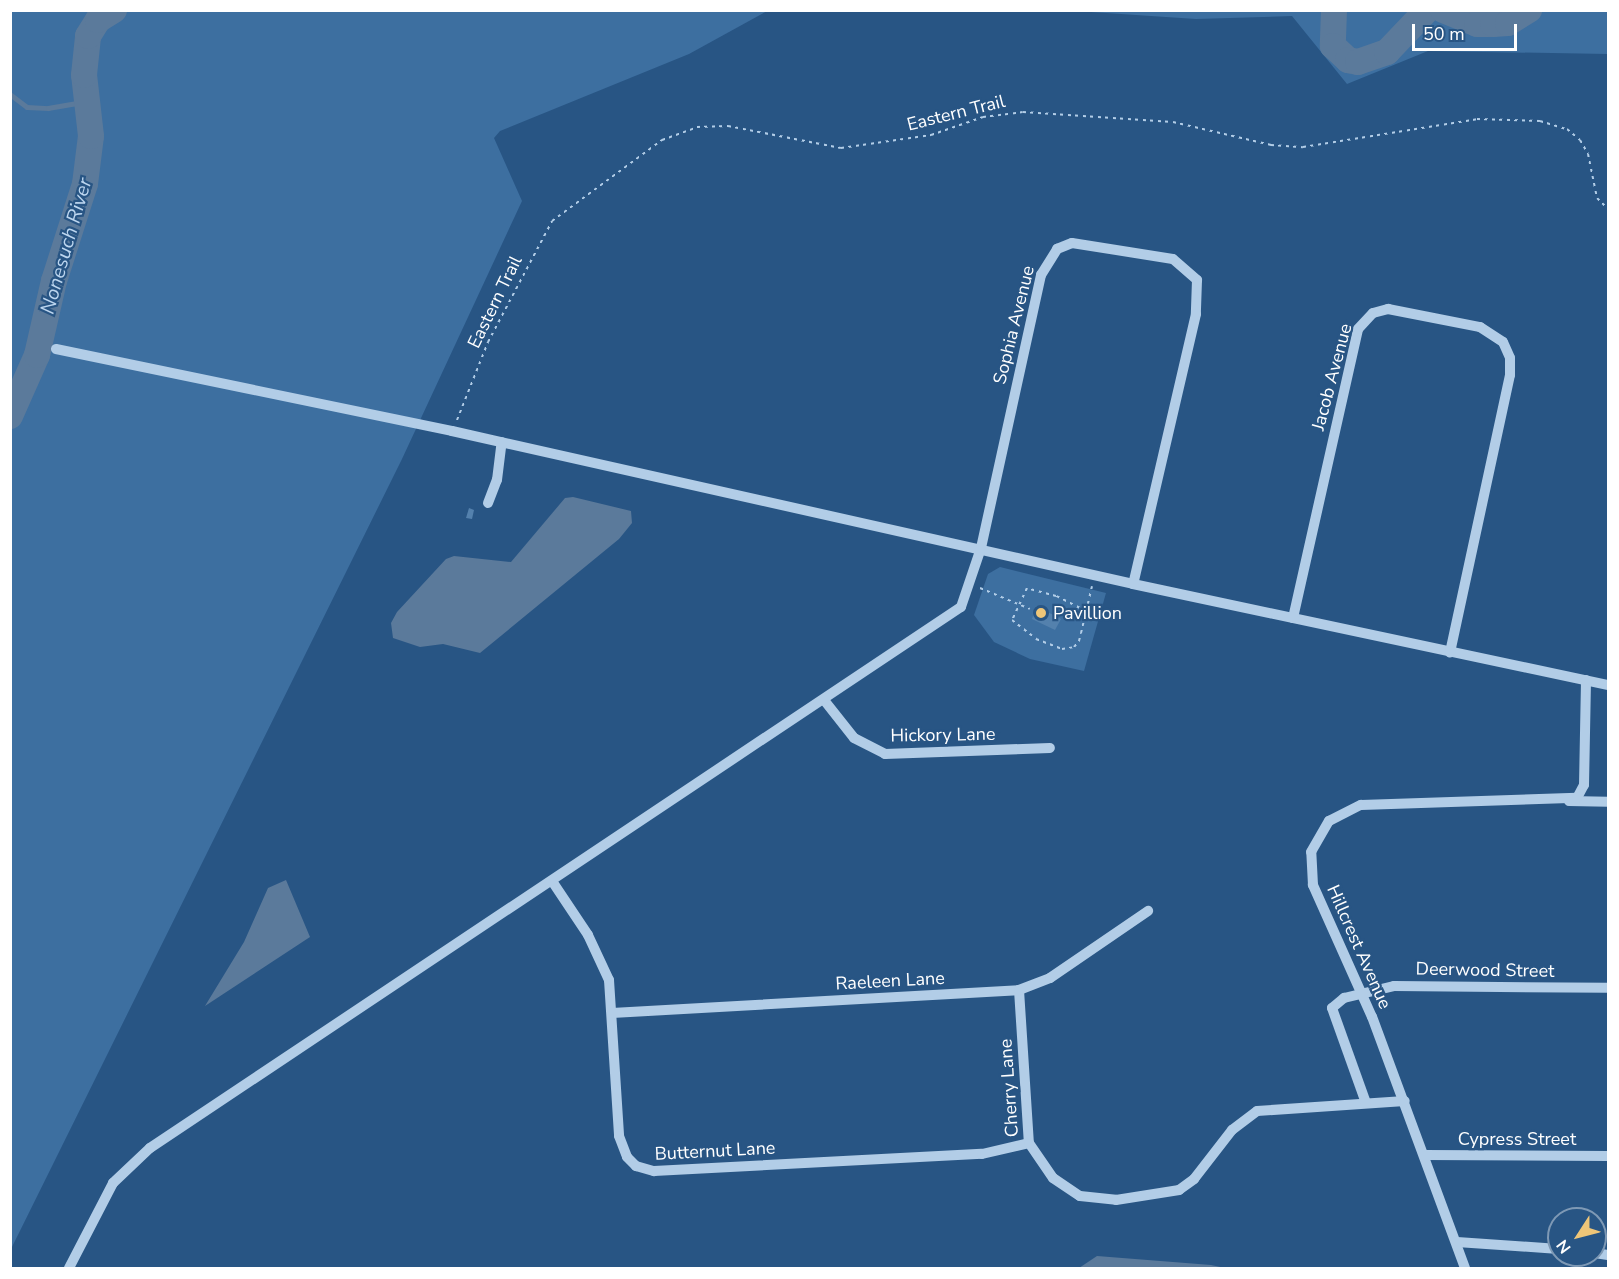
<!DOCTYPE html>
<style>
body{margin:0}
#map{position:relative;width:1619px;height:1279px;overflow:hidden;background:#285584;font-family:"Nunito Sans",sans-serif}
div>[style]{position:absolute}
.green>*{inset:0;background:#3d6fa0}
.water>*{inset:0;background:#5b7a9b}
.stream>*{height:4.5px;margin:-2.25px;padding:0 2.25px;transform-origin:2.25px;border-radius:2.25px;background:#5b7a9b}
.river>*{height:26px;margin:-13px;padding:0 13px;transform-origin:13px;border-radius:13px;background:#5b7a9b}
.building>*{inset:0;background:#5481ad}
.path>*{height:2px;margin-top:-1px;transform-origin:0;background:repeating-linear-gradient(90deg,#b2cde7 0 3px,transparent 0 7.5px)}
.minor>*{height:10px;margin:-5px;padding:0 5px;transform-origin:5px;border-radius:5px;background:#b2cde7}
.dots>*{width:16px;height:16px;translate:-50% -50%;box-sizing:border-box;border:3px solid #285584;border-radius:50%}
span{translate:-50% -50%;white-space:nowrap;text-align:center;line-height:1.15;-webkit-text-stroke:4.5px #285584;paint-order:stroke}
.street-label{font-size:18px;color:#fff}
.poi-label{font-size:18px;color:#fff}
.left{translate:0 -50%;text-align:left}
.water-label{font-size:20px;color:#bdd6ef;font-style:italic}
.frame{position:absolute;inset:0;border:12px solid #fff;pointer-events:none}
.north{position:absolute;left:1547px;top:1207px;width:60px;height:60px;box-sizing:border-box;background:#285584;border:2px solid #7e99b5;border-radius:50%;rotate:234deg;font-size:16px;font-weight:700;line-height:24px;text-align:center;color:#fff}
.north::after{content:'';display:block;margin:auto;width:21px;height:27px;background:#efc678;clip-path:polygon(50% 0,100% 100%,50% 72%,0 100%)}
.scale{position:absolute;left:1412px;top:24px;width:105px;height:27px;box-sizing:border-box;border:3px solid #fff;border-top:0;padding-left:8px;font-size:18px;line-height:21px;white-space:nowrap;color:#fff;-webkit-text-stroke:4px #285584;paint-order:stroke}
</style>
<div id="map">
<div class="green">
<i style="clip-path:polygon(11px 11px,767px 11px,689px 54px,500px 131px,494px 138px,522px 201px,402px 459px,11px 1249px)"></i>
<i style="clip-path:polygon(1076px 11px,1608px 11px,1608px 54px,1428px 51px,1347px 84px,1292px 16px,1196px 19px)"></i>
<i style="clip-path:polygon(1000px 567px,1106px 593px,1084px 671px,1030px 659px,994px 642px,974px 615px,988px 574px)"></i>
</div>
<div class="water">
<i style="clip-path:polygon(573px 497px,631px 511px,632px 523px,619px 539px,480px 653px,443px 644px,420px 647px,393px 638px,391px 623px,397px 612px,446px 559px,454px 556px,511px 562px,565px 498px)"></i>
<i style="clip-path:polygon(286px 880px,310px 937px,205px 1006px,244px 942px,268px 888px)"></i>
<i style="clip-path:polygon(1097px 1256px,1211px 1265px,1225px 1268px,1079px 1268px)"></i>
</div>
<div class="stream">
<i style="left:10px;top:94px;width:21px;rotate:37deg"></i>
<i style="left:27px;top:107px;width:21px;rotate:3deg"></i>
<i style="left:48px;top:108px;width:42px;rotate:-9.7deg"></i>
</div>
<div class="river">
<i style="left:1334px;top:10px;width:36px;rotate:92deg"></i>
<i style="left:1333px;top:46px;width:21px;rotate:43deg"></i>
<i style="left:1348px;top:60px;width:10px;rotate:11deg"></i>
<i style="left:1358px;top:62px;width:31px;rotate:-19deg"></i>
<i style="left:1387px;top:52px;width:58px;rotate:-46.4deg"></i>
<i style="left:1443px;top:10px;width:37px;rotate:22deg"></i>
<i style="left:1477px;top:24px;width:16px"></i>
<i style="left:1493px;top:24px;width:15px;rotate:-4deg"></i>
<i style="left:1508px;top:23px;width:25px;rotate:-32deg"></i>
<i style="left:10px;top:416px;width:67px;rotate:-66.1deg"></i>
<i style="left:37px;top:355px;width:76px;rotate:-77.1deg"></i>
<i style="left:54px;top:281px;width:102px;rotate:-72.3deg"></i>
<i style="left:85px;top:184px;width:48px;rotate:-82.9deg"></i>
<i style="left:91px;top:136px;width:61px;rotate:-96.5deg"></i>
<i style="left:84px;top:75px;width:39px;rotate:-84deg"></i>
<i style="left:88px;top:36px;width:19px;rotate:-58deg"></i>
<i style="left:98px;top:20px;width:19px;rotate:-32deg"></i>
</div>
<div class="building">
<i style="clip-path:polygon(469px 508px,474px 510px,472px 519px,466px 518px)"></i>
<i style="clip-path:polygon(1036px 606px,1061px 619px,1055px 630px,1032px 619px)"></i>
</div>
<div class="path">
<i style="left:457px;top:420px;width:84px;rotate:-68.3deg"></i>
<i style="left:488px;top:342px;width:137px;rotate:-62.1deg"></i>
<i style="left:552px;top:221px;width:137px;rotate:-36.4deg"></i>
<i style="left:662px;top:140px;width:37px;rotate:-20deg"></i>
<i style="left:697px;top:127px;width:31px;rotate:-2deg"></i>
<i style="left:728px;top:126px;width:115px;rotate:11deg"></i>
<i style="left:841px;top:148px;width:91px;rotate:-8.2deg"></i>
<i style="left:931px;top:135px;width:55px;rotate:-19.1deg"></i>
<i style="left:983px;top:117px;width:40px;rotate:-7.1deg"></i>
<i style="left:1023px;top:112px;width:150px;rotate:3.8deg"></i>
<i style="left:1173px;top:122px;width:101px;rotate:13.2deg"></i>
<i style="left:1271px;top:145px;width:32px;rotate:4deg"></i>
<i style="left:1303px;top:147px;width:176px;rotate:-9.1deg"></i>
<i style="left:1477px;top:119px;width:63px;rotate:1.8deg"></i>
<i style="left:1540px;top:121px;width:28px;rotate:17deg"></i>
<i style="left:1567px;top:129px;width:17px;rotate:40deg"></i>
<i style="left:1580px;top:140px;width:16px;rotate:60deg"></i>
<i style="left:1588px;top:154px;width:45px;rotate:78.4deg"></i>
<i style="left:1597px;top:198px;width:16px;rotate:45deg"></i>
<i style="left:980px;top:588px;width:54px;rotate:22.8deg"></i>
<i style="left:1086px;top:611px;width:34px;rotate:-153deg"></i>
<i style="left:1056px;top:596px;width:30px;rotate:-165deg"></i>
<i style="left:1027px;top:588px;width:35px;rotate:115deg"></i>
<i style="left:1012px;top:620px;width:31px;rotate:38deg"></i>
<i style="left:1036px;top:639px;width:28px;rotate:21deg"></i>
<i style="left:1062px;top:649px;width:12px;rotate:-9deg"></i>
<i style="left:1074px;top:647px;width:8px;rotate:-50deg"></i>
<i style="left:1079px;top:641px;width:8px;rotate:-76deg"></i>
<i style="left:1081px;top:633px;width:48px;rotate:-76.8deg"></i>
</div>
<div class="minor">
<i style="left:56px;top:349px;width:404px;rotate:11.7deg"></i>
<i style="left:452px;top:431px;width:698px;rotate:12.66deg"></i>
<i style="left:1133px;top:584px;width:486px;rotate:12deg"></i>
<i style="left:488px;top:503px;width:25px;rotate:-69deg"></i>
<i style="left:497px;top:480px;width:38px;rotate:-83deg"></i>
<i style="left:1293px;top:618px;width:296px;rotate:-77.3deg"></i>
<i style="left:1358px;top:329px;width:22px;rotate:-47deg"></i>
<i style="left:1373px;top:313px;width:16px;rotate:-15deg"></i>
<i style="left:1388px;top:309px;width:94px;rotate:11.1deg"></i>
<i style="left:1480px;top:327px;width:27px;rotate:33deg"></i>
<i style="left:1503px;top:342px;width:17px;rotate:66deg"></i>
<i style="left:1510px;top:358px;width:17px;rotate:90deg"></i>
<i style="left:1510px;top:375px;width:284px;rotate:102.2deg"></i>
<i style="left:824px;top:700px;width:48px;rotate:51.7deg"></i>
<i style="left:854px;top:738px;width:35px;rotate:27deg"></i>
<i style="left:885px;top:754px;width:165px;rotate:-2.1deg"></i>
<i style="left:1569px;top:801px;width:39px;rotate:1deg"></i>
<i style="left:552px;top:881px;width:65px;rotate:56.3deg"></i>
<i style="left:588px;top:935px;width:50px;rotate:65deg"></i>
<i style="left:609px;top:980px;width:156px;rotate:86.3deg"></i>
<i style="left:619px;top:1136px;width:22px;rotate:69deg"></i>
<i style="left:627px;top:1157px;width:13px;rotate:45deg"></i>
<i style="left:636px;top:1166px;width:19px;rotate:16deg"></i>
<i style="left:654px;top:1171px;width:328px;rotate:-3deg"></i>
<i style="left:982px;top:1154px;width:48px;rotate:-13.2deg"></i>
<i style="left:1019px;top:990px;width:153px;rotate:86.3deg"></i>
<i style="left:1029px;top:1143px;width:42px;rotate:55.6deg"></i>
<i style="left:1053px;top:1178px;width:32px;rotate:34deg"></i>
<i style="left:1080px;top:1196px;width:36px;rotate:6deg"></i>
<i style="left:1116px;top:1200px;width:64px;rotate:-9deg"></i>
<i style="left:1179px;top:1190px;width:19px;rotate:-36deg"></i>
<i style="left:1194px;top:1179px;width:62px;rotate:-52.2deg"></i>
<i style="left:1232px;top:1130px;width:31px;rotate:-37deg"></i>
<i style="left:1257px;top:1111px;width:148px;rotate:-3.9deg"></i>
<i style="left:612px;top:1013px;width:408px;rotate:-3.2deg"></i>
<i style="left:1019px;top:990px;width:33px;rotate:-21deg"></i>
<i style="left:1050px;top:978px;width:119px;rotate:-34.4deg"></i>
<i style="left:1366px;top:1103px;width:101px;rotate:-109.7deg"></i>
<i style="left:1332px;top:1008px;width:16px;rotate:-40deg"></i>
<i style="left:1344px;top:998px;width:51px;rotate:-13.5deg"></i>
<i style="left:1394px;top:986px;width:214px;rotate:0.5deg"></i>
<i style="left:1425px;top:1155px;width:183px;rotate:0.3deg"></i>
<i style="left:1457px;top:1242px;width:102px;rotate:3.9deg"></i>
<i style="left:1595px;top:1253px;width:13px;rotate:9deg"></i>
<i style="left:69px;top:1268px;width:96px;rotate:-62.6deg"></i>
<i style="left:113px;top:1183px;width:51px;rotate:-43.4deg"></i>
<i style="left:150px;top:1148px;width:975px;rotate:-33.71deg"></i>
<i style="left:961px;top:607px;width:62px;rotate:-71.3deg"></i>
<i style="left:981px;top:548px;width:280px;rotate:-77.6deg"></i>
<i style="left:1041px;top:275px;width:31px;rotate:-58deg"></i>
<i style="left:1057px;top:249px;width:16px;rotate:-22deg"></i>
<i style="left:1072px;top:243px;width:102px;rotate:9deg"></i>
<i style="left:1173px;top:259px;width:32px;rotate:41deg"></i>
<i style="left:1197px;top:280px;width:34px;rotate:92deg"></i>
<i style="left:1196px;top:314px;width:277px;rotate:103.1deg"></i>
<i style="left:1465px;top:1268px;width:268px;rotate:-110.3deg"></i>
<i style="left:1372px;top:1017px;width:145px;rotate:-114.1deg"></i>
<i style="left:1313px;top:885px;width:33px;rotate:-93deg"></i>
<i style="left:1311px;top:852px;width:36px;rotate:-60deg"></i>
<i style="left:1329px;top:821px;width:36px;rotate:-27deg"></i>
<i style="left:1361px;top:805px;width:216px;rotate:-1.9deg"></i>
<i style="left:1577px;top:798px;width:15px;rotate:-62deg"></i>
<i style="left:1584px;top:785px;width:105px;rotate:-88.9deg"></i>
</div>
<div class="dots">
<i style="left:1041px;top:613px;background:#efc678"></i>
</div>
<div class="street-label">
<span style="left:956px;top:113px;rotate:-14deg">Eastern Trail</span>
<span style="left:495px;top:302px;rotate:-64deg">Eastern Trail</span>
<span style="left:1014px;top:325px;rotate:-76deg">Sophia Avenue</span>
<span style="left:1332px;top:377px;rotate:-75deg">Jacob Avenue</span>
<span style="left:943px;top:735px;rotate:-1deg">Hickory Lane</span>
<span style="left:1359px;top:947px;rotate:66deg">Hillcrest Avenue</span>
<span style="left:1485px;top:970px;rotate:1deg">Deerwood Street</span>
<span style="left:890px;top:981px;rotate:-3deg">Raeleen Lane</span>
<span style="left:1009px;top:1088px;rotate:-94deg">Cherry Lane</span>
<span style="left:1517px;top:1139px">Cypress Street</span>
<span style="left:715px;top:1151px;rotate:-3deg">Butternut Lane</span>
</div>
<div class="poi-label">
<span class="left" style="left:1053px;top:613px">Pavillion</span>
</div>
<div class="water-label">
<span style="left:66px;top:246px;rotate:-74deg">Nonesuch River</span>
</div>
<div class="frame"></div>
<div class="north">N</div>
<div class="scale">50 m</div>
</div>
